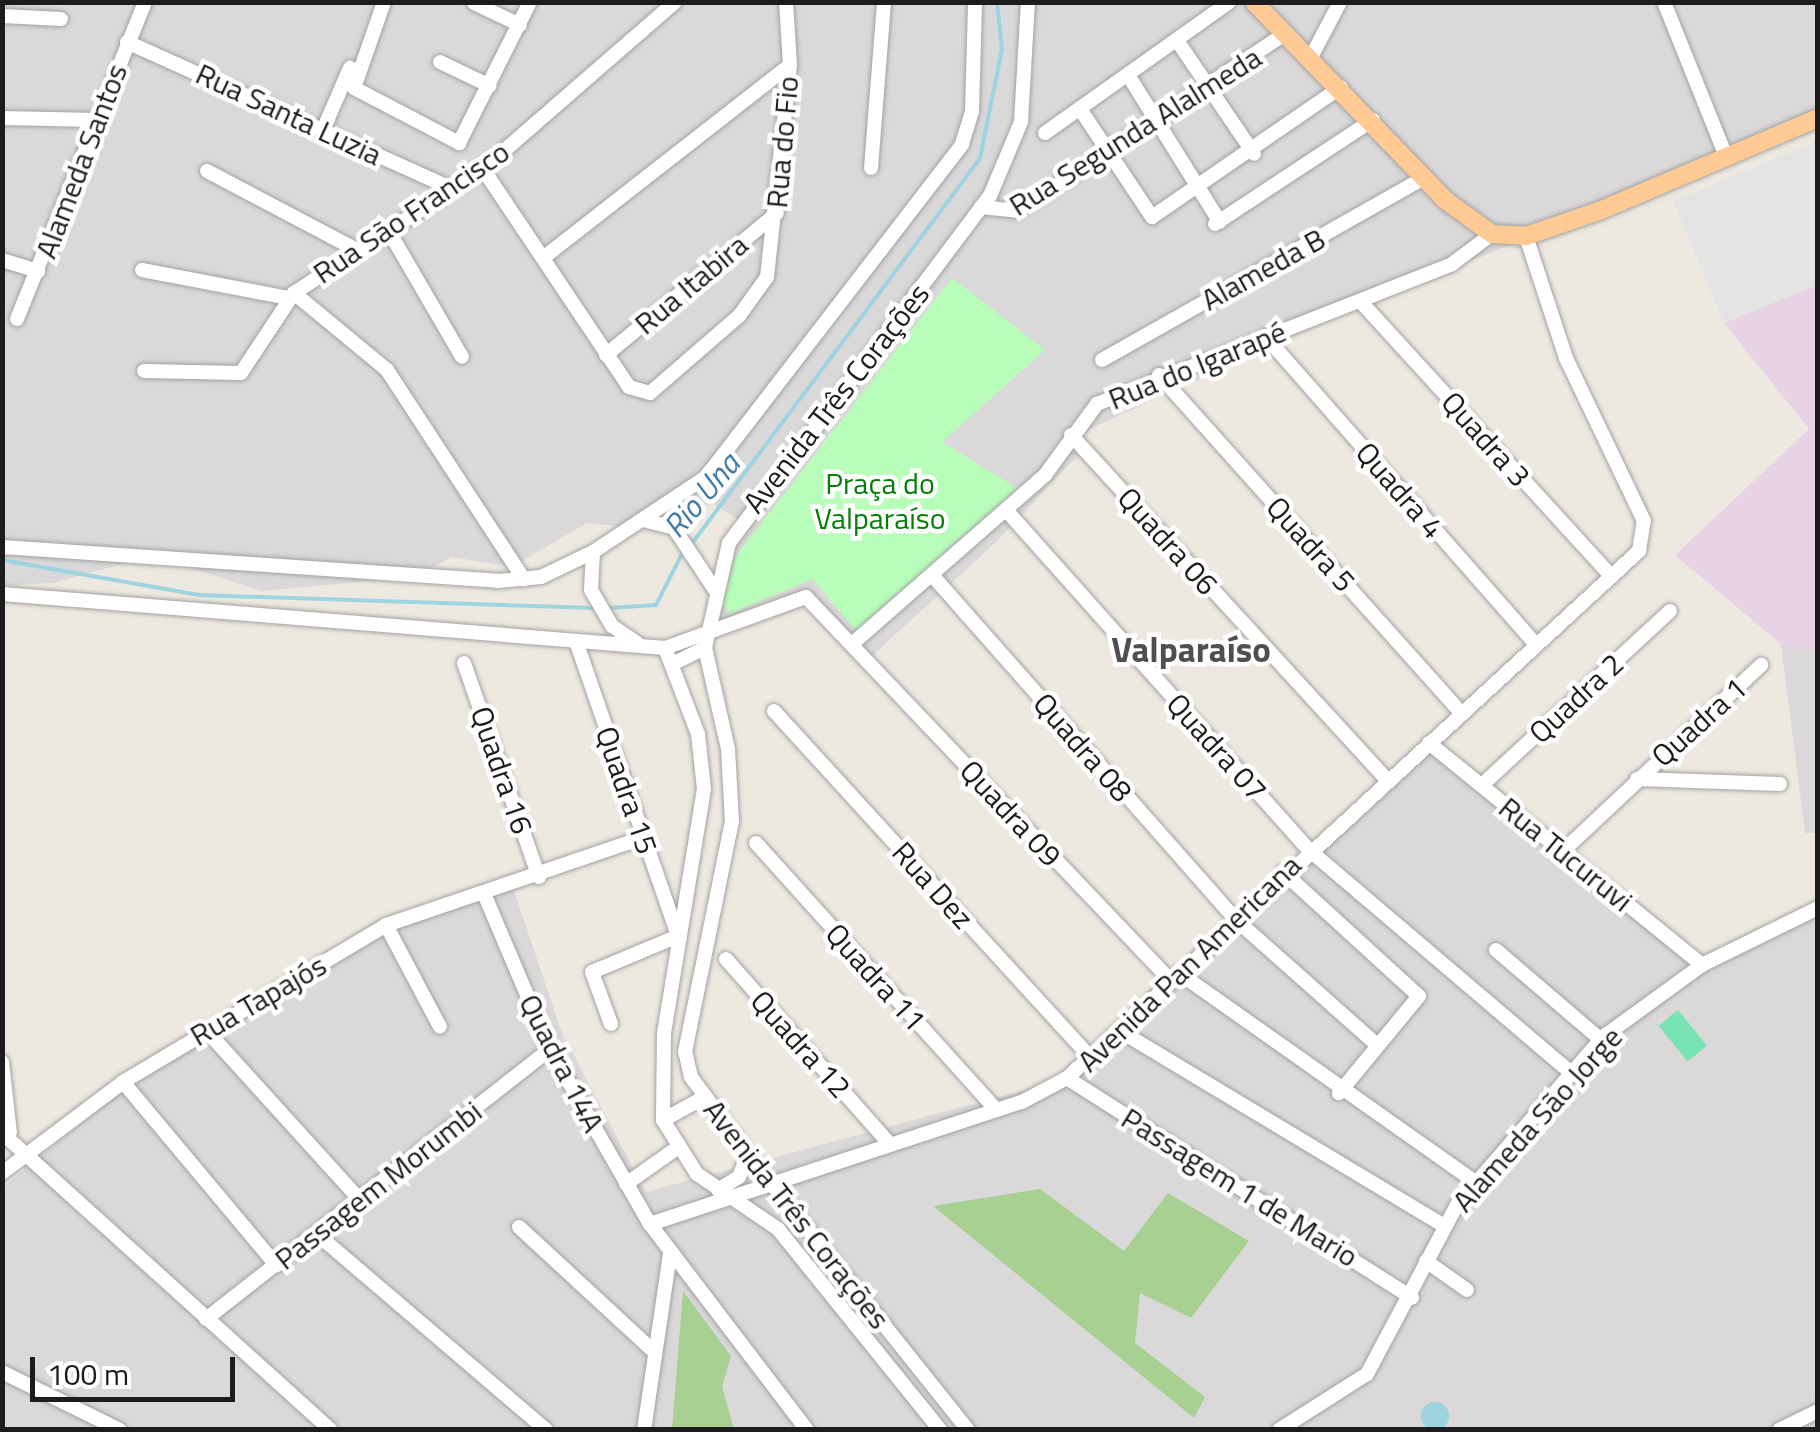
<!DOCTYPE html>
<meta charset="utf-8">
<style>
body{margin:0}
#map{position:relative;width:1820px;height:1432px;overflow:hidden;background:#eee9e0;font-family:"Titillium Web",sans-serif}
div>[style]{position:absolute}
.residential>*{inset:0;background:#dad8d9}
.industrial>*{inset:0;background:#e8d2e5}
.forest>*{inset:0;background:#a8d092}
.park>*{inset:0;background:#b8fdba}
.pitch>*{inset:0;background:#78e3b3;transform-origin:0 0}
.parking>*{inset:0;background:#e4e4e4}
.water>*{inset:0;background:#9dd4df}
.round{border-radius:50%}
.stream>*{height:4px;margin:-2px;padding:0 2px;transform-origin:2px;border-radius:2px;background:#9dd4df}
.roads{filter:drop-shadow(0 0 2px #a3a3a3) drop-shadow(0 0 2px #a3a3a3)}
.minor>*{height:14px;margin:-7px;padding:0 7px;transform-origin:7px;border-radius:7px;background:#fff}
.major>*{height:18px;margin:-9px;padding:0 9px;transform-origin:9px;border-radius:9px;background:#ffca94}
span{translate:-50% -50%;white-space:nowrap;text-align:center;line-height:1.15;-webkit-text-stroke:9px #fff;paint-order:stroke}
.street-label{font-size:30px;color:#1c1c1c}
.park-label{font-size:30px;color:#047f06}
.water-label{font-size:32px;color:#407ba9;font-style:italic}
.quarter-label{font-size:35px;color:#4f4f4f;font-weight:700}
.frame{position:absolute;inset:0;border:5px solid #1c1c1c;pointer-events:none}
.scale{position:absolute;left:30px;top:1357px;width:205px;height:45px;box-sizing:border-box;border:5px solid #1c1c1c;border-top:0;padding-left:12px;font-size:30px;line-height:35px;white-space:nowrap;color:#1c1c1c;-webkit-text-stroke:8px #fff;paint-order:stroke}
</style>
<div id="map">
<div class="residential">
<i style="clip-path:polygon(2px 3px,1817px 3px,1817px 122px,1371px 301px,1081px 433px,1081px 452px,993px 545px,861px 666px,807px 601px,717px 632px,739px 520px,713px 504px,617px 526px,587px 523px,512px 567px,452px 557px,413px 577px,262px 591px,152px 556px,53px 583px,3px 585px)"></i>
<i style="clip-path:polygon(1781px 644px,1817px 651px,1817px 833px,1805px 833px)"></i>
<i style="clip-path:polygon(1438px 744px,1702px 957px,1817px 904px,1817px 1429px,3px 1430px,3px 1187px,123px 1089px,311px 961px,510px 879px,562px 1033px,646px 1192px,1058px 1081px)"></i>
</div>
<div class="industrial">
<i style="clip-path:polygon(1817px 285px,1817px 651px,1781px 644px,1675px 555px,1809px 429px,1724px 323px)"></i>
</div>
<div class="forest">
<i style="clip-path:polygon(1040px 1189px,1124px 1251px,1168px 1193px,1249px 1241px,1191px 1318px,1140px 1293px,1135px 1343px,1205px 1397px,1194px 1418px,933px 1206px)"></i>
<i style="clip-path:polygon(683px 1291px,731px 1356px,722px 1387px,734px 1429px,672px 1429px)"></i>
</div>
<div class="park">
<i style="clip-path:polygon(952px 278px,1045px 350px,942px 442px,1017px 488px,857px 631px,812px 579px,731px 613px,723px 605px,736px 556px)"></i>
</div>
<div class="pitch">
<i style="left:1678px;top:1010px;width:46px;height:25px;rotate:51deg"></i>
</div>
<div class="parking">
<i style="clip-path:polygon(1817px 141px,1817px 285px,1724px 323px,1673px 201px)"></i>
</div>
<div class="water">
<i class="round" style="left:1421px;top:1402px;width:28px;height:28px"></i>
</div>
<div class="stream">
<i style="left:690px;top:546px;width:484px;rotate:-53.2deg"></i>
<i style="left:980px;top:158px;width:111px;rotate:-78.6deg"></i>
<i style="left:1002px;top:49px;width:47px;rotate:-96.1deg"></i>
<i style="left:2px;top:560px;width:200px;rotate:10.1deg"></i>
<i style="left:199px;top:595px;width:395px;rotate:1.9deg"></i>
<i style="left:609px;top:608px;width:47px;rotate:-3.7deg"></i>
<i style="left:656px;top:605px;width:59px;rotate:-63deg"></i>
</div>
<div class="roads">
<div class="minor">
<i style="left:384px;top:2px;width:91px;rotate:109.2deg"></i>
<i style="left:354px;top:88px;width:119px;rotate:27.6deg"></i>
<i style="left:459px;top:143px;width:158px;rotate:-63.3deg"></i>
<i style="left:1664px;top:2px;width:166px;rotate:68.1deg"></i>
<i style="left:474px;top:3px;width:51px;rotate:25.6deg"></i>
<i style="left:2px;top:16px;width:59px;rotate:2.9deg"></i>
<i style="left:127px;top:42px;width:354px;rotate:24.3deg"></i>
<i style="left:1178px;top:42px;width:135px;rotate:55.8deg"></i>
<i style="left:1311px;top:57px;width:62px;rotate:-62.2deg"></i>
<i style="left:440px;top:62px;width:55px;rotate:25.6deg"></i>
<i style="left:1128px;top:75px;width:173px;rotate:58deg"></i>
<i style="left:1080px;top:109px;width:130px;rotate:56.3deg"></i>
<i style="left:1152px;top:217px;width:229px;rotate:-34.5deg"></i>
<i style="left:2px;top:118px;width:96px;rotate:1.2deg"></i>
<i style="left:323px;top:130px;width:68px;rotate:-66.5deg"></i>
<i style="left:1045px;top:133px;width:226px;rotate:-35.4deg"></i>
<i style="left:871px;top:168px;width:167px;rotate:-85.5deg"></i>
<i style="left:483px;top:169px;width:262px;rotate:56.2deg"></i>
<i style="left:629px;top:387px;width:22px;rotate:16deg"></i>
<i style="left:650px;top:393px;width:118px;rotate:-40.9deg"></i>
<i style="left:739px;top:316px;width:48px;rotate:-54.3deg"></i>
<i style="left:767px;top:277px;width:213px;rotate:-83.8deg"></i>
<i style="left:790px;top:65px;width:63px;rotate:-93.6deg"></i>
<i style="left:207px;top:171px;width:165px;rotate:27.8deg"></i>
<i style="left:981px;top:207px;width:37px;rotate:6deg"></i>
<i style="left:1018px;top:211px;width:322px;rotate:-33.6deg"></i>
<i style="left:1215px;top:224px;width:189px;rotate:-33.4deg"></i>
<i style="left:387px;top:228px;width:149px;rotate:59.8deg"></i>
<i style="left:543px;top:258px;width:313px;rotate:-38deg"></i>
<i style="left:2px;top:260px;width:38px;rotate:17deg"></i>
<i style="left:142px;top:270px;width:150px;rotate:10.8deg"></i>
<i style="left:294px;top:293px;width:121px;rotate:39.6deg"></i>
<i style="left:387px;top:370px;width:250px;rotate:56.8deg"></i>
<i style="left:1361px;top:302px;width:372px;rotate:47.6deg"></i>
<i style="left:17px;top:319px;width:342px;rotate:-68deg"></i>
<i style="left:1265px;top:336px;width:411px;rotate:48.7deg"></i>
<i style="left:606px;top:355px;width:222px;rotate:-39.7deg"></i>
<i style="left:1102px;top:360px;width:370px;rotate:-29.5deg"></i>
<i style="left:144px;top:371px;width:97px;rotate:1.2deg"></i>
<i style="left:241px;top:373px;width:96px;rotate:-56.5deg"></i>
<i style="left:294px;top:293px;width:226px;rotate:-33.3deg"></i>
<i style="left:483px;top:169px;width:254px;rotate:-41deg"></i>
<i style="left:1159px;top:375px;width:455px;rotate:48.2deg"></i>
<i style="left:1071px;top:435px;width:468px;rotate:47.5deg"></i>
<i style="left:1006px;top:510px;width:454px;rotate:48.3deg"></i>
<i style="left:1308px;top:849px;width:345px;rotate:40.4deg"></i>
<i style="left:643px;top:520px;width:32px;rotate:14deg"></i>
<i style="left:674px;top:528px;width:74px;rotate:56.5deg"></i>
<i style="left:2px;top:547px;width:497px;rotate:3.9deg"></i>
<i style="left:498px;top:581px;width:43px;rotate:-5.3deg"></i>
<i style="left:541px;top:577px;width:58px;rotate:-25.7deg"></i>
<i style="left:593px;top:552px;width:136px;rotate:-33.6deg"></i>
<i style="left:706px;top:477px;width:420px;rotate:-52.4deg"></i>
<i style="left:962px;top:144px;width:34px;rotate:-73deg"></i>
<i style="left:972px;top:112px;width:110px;rotate:-88.4deg"></i>
<i style="left:593px;top:552px;width:38px;rotate:93deg"></i>
<i style="left:591px;top:590px;width:42px;rotate:59.7deg"></i>
<i style="left:612px;top:626px;width:30px;rotate:34deg"></i>
<i style="left:932px;top:575px;width:457px;rotate:48.6deg"></i>
<i style="left:1234px;top:918px;width:191px;rotate:41.6deg"></i>
<i style="left:2px;top:594px;width:665px;rotate:4.66deg"></i>
<i style="left:665px;top:648px;width:150px;rotate:-19.9deg"></i>
<i style="left:806px;top:597px;width:530px;rotate:46.45deg"></i>
<i style="left:577px;top:644px;width:308px;rotate:70.9deg"></i>
<i style="left:852px;top:644px;width:257px;rotate:-41.2deg"></i>
<i style="left:1045px;top:475px;width:88px;rotate:-53.8deg"></i>
<i style="left:1097px;top:404px;width:382px;rotate:-21.5deg"></i>
<i style="left:1452px;top:264px;width:50px;rotate:-36.9deg"></i>
<i style="left:665px;top:648px;width:92px;rotate:69deg"></i>
<i style="left:698px;top:734px;width:55px;rotate:83.8deg"></i>
<i style="left:704px;top:789px;width:248px;rotate:99.3deg"></i>
<i style="left:664px;top:1034px;width:86px;rotate:90.7deg"></i>
<i style="left:663px;top:1120px;width:64px;rotate:57.8deg"></i>
<i style="left:697px;top:1174px;width:98px;rotate:34.2deg"></i>
<i style="left:778px;top:1229px;width:258px;rotate:51.1deg"></i>
<i style="left:464px;top:663px;width:227px;rotate:70.7deg"></i>
<i style="left:672px;top:664px;width:37px;rotate:-26deg"></i>
<i style="left:774px;top:711px;width:470px;rotate:47.6deg"></i>
<i style="left:1429px;top:743px;width:352px;rotate:39.1deg"></i>
<i style="left:1637px;top:779px;width:143px;rotate:2deg"></i>
<i style="left:1482px;top:785px;width:256px;rotate:-42.8deg"></i>
<i style="left:756px;top:843px;width:359px;rotate:48deg"></i>
<i style="left:1563px;top:851px;width:272px;rotate:-43.2deg"></i>
<i style="left:1283px;top:872px;width:184px;rotate:42.4deg"></i>
<i style="left:1419px;top:996px;width:126px;rotate:129.5deg"></i>
<i style="left:485px;top:896px;width:166px;rotate:67deg"></i>
<i style="left:550px;top:1049px;width:202px;rotate:60.3deg"></i>
<i style="left:650px;top:1224px;width:259px;rotate:52.7deg"></i>
<i style="left:386px;top:925px;width:115px;rotate:62.1deg"></i>
<i style="left:1496px;top:950px;width:138px;rotate:40.6deg"></i>
<i style="left:726px;top:959px;width:246px;rotate:48.5deg"></i>
<i style="left:1179px;top:973px;width:362px;rotate:35.2deg"></i>
<i style="left:611px;top:1024px;width:55px;rotate:-110.1deg"></i>
<i style="left:592px;top:972px;width:93px;rotate:-22.7deg"></i>
<i style="left:205px;top:1029px;width:232px;rotate:47.8deg"></i>
<i style="left:1120px;top:1031px;width:377px;rotate:31deg"></i>
<i style="left:2px;top:1062px;width:71px;rotate:83.6deg"></i>
<i style="left:1067px;top:1078px;width:409px;rotate:32.5deg"></i>
<i style="left:123px;top:1082px;width:239px;rotate:50.1deg"></i>
<i style="left:663px;top:1120px;width:48px;rotate:-28.7deg"></i>
<i style="left:2px;top:1133px;width:443px;rotate:42.1deg"></i>
<i style="left:2px;top:1173px;width:151px;rotate:-36.9deg"></i>
<i style="left:123px;top:1082px;width:306px;rotate:-30.8deg"></i>
<i style="left:386px;top:925px;width:273px;rotate:-18.8deg"></i>
<i style="left:626px;top:1184px;width:62px;rotate:-35.2deg"></i>
<i style="left:718px;top:1190px;width:25px;rotate:-32deg"></i>
<i style="left:739px;top:1177px;width:25px;rotate:-69deg"></i>
<i style="left:650px;top:1224px;width:391px;rotate:-18.2deg"></i>
<i style="left:1022px;top:1102px;width:51px;rotate:-28.1deg"></i>
<i style="left:1067px;top:1078px;width:778px;rotate:-42.66deg"></i>
<i style="left:1639px;top:551px;width:30px;rotate:-81deg"></i>
<i style="left:1644px;top:521px;width:181px;rotate:-115.6deg"></i>
<i style="left:1566px;top:358px;width:128px;rotate:-108.2deg"></i>
<i style="left:519px;top:1227px;width:180px;rotate:42.7deg"></i>
<i style="left:318px;top:1235px;width:300px;rotate:40.5deg"></i>
<i style="left:1426px;top:1261px;width:50px;rotate:35.3deg"></i>
<i style="left:206px;top:1319px;width:437px;rotate:-38.1deg"></i>
<i style="left:2px;top:1372px;width:131px;rotate:26.2deg"></i>
<i style="left:644px;top:1430px;width:178px;rotate:-81.6deg"></i>
<i style="left:968px;top:1430px;width:353px;rotate:-128.6deg"></i>
<i style="left:748px;top:1154px;width:96px;rotate:-126.5deg"></i>
<i style="left:691px;top:1077px;width:26px;rotate:-103deg"></i>
<i style="left:685px;top:1052px;width:235px;rotate:-78.5deg"></i>
<i style="left:732px;top:822px;width:73px;rotate:-93.1deg"></i>
<i style="left:728px;top:749px;width:104px;rotate:-102.8deg"></i>
<i style="left:705px;top:648px;width:108px;rotate:-77.1deg"></i>
<i style="left:729px;top:543px;width:434px;rotate:-53.1deg"></i>
<i style="left:990px;top:196px;width:80px;rotate:-67.3deg"></i>
<i style="left:1021px;top:122px;width:120px;rotate:-86.7deg"></i>
<i style="left:1279px;top:1430px;width:104px;rotate:-32.5deg"></i>
<i style="left:1367px;top:1374px;width:191px;rotate:-62deg"></i>
<i style="left:1457px;top:1205px;width:223px;rotate:-49deg"></i>
<i style="left:1603px;top:1037px;width:122px;rotate:-36deg"></i>
<i style="left:1702px;top:965px;width:129px;rotate:-26.2deg"></i>
<i style="left:1779px;top:1430px;width:43px;rotate:-26deg"></i>
</div>
<div class="major">
<i style="left:1254px;top:2px;width:275px;rotate:46deg"></i>
<i style="left:1445px;top:200px;width:58px;rotate:35.9deg"></i>
<i style="left:1492px;top:234px;width:34px;rotate:3deg"></i>
<i style="left:1526px;top:236px;width:77px;rotate:-18.9deg"></i>
<i style="left:1599px;top:211px;width:238px;rotate:-23deg"></i>
</div>
</div>
<div class="street-label">
<span style="left:289px;top:114px;rotate:25deg">Rua Santa Luzia</span>
<span style="left:1135px;top:131px;rotate:-32deg">Rua Segunda Alalmeda</span>
<span style="left:782px;top:142px;rotate:-85deg">Rua do Fio</span>
<span style="left:81px;top:161px;rotate:-69deg">Alameda Santos</span>
<span style="left:411px;top:212px;rotate:-34deg">Rua São Francisco</span>
<span style="left:1263px;top:269px;rotate:-29deg">Alameda B</span>
<span style="left:691px;top:284px;rotate:-40deg">Rua Itabira</span>
<span style="left:1197px;top:365px;rotate:-22deg">Rua do Igarapé</span>
<span style="left:836px;top:398px;rotate:-52deg">Avenida Três Corações</span>
<span style="left:1486px;top:439px;rotate:48deg">Quadra 3</span>
<span style="left:1400px;top:490px;rotate:49deg">Quadra 4</span>
<span style="left:1168px;top:541px;rotate:48deg">Quadra 06</span>
<span style="left:1311px;top:544px;rotate:48deg">Quadra 5</span>
<span style="left:1576px;top:698px;rotate:-43deg">Quadra 2</span>
<span style="left:1699px;top:722px;rotate:-42deg">Quadra 1</span>
<span style="left:1083px;top:747px;rotate:49deg">Quadra 08</span>
<span style="left:1217px;top:747px;rotate:48deg">Quadra 07</span>
<span style="left:502px;top:770px;rotate:71deg">Quadra 16</span>
<span style="left:627px;top:790px;rotate:71deg">Quadra 15</span>
<span style="left:1011px;top:813px;rotate:47deg">Quadra 09</span>
<span style="left:1566px;top:854px;rotate:39deg">Rua Tucuruvi</span>
<span style="left:933px;top:885px;rotate:48deg">Rua Dez</span>
<span style="left:1189px;top:963px;rotate:-44deg">Avenida Pan Americana</span>
<span style="left:876px;top:977px;rotate:48deg">Quadra 11</span>
<span style="left:258px;top:1000px;rotate:-30deg">Rua Tapajós</span>
<span style="left:801px;top:1044px;rotate:48deg">Quadra 12</span>
<span style="left:562px;top:1063px;rotate:63deg">Quadra 14A</span>
<span style="left:1537px;top:1119px;rotate:-48deg">Alameda São Jorge</span>
<span style="left:378px;top:1185px;rotate:-38deg">Passagem Morumbi</span>
<span style="left:1240px;top:1187px;rotate:32deg">Passagem 1 de Mario</span>
<span style="left:797px;top:1214px;rotate:52deg">Avenida Três Corações</span>
</div>
<div class="park-label">
<span style="left:880px;top:500px">Praça do<br>Valparaíso</span>
</div>
<div class="water-label">
<span style="left:701px;top:495px;rotate:-50deg">Rio Una</span>
</div>
<div class="quarter-label">
<span style="left:1191px;top:649px">Valparaíso</span>
</div>
<div class="frame"></div>
<div class="scale">100 m</div>
</div>
